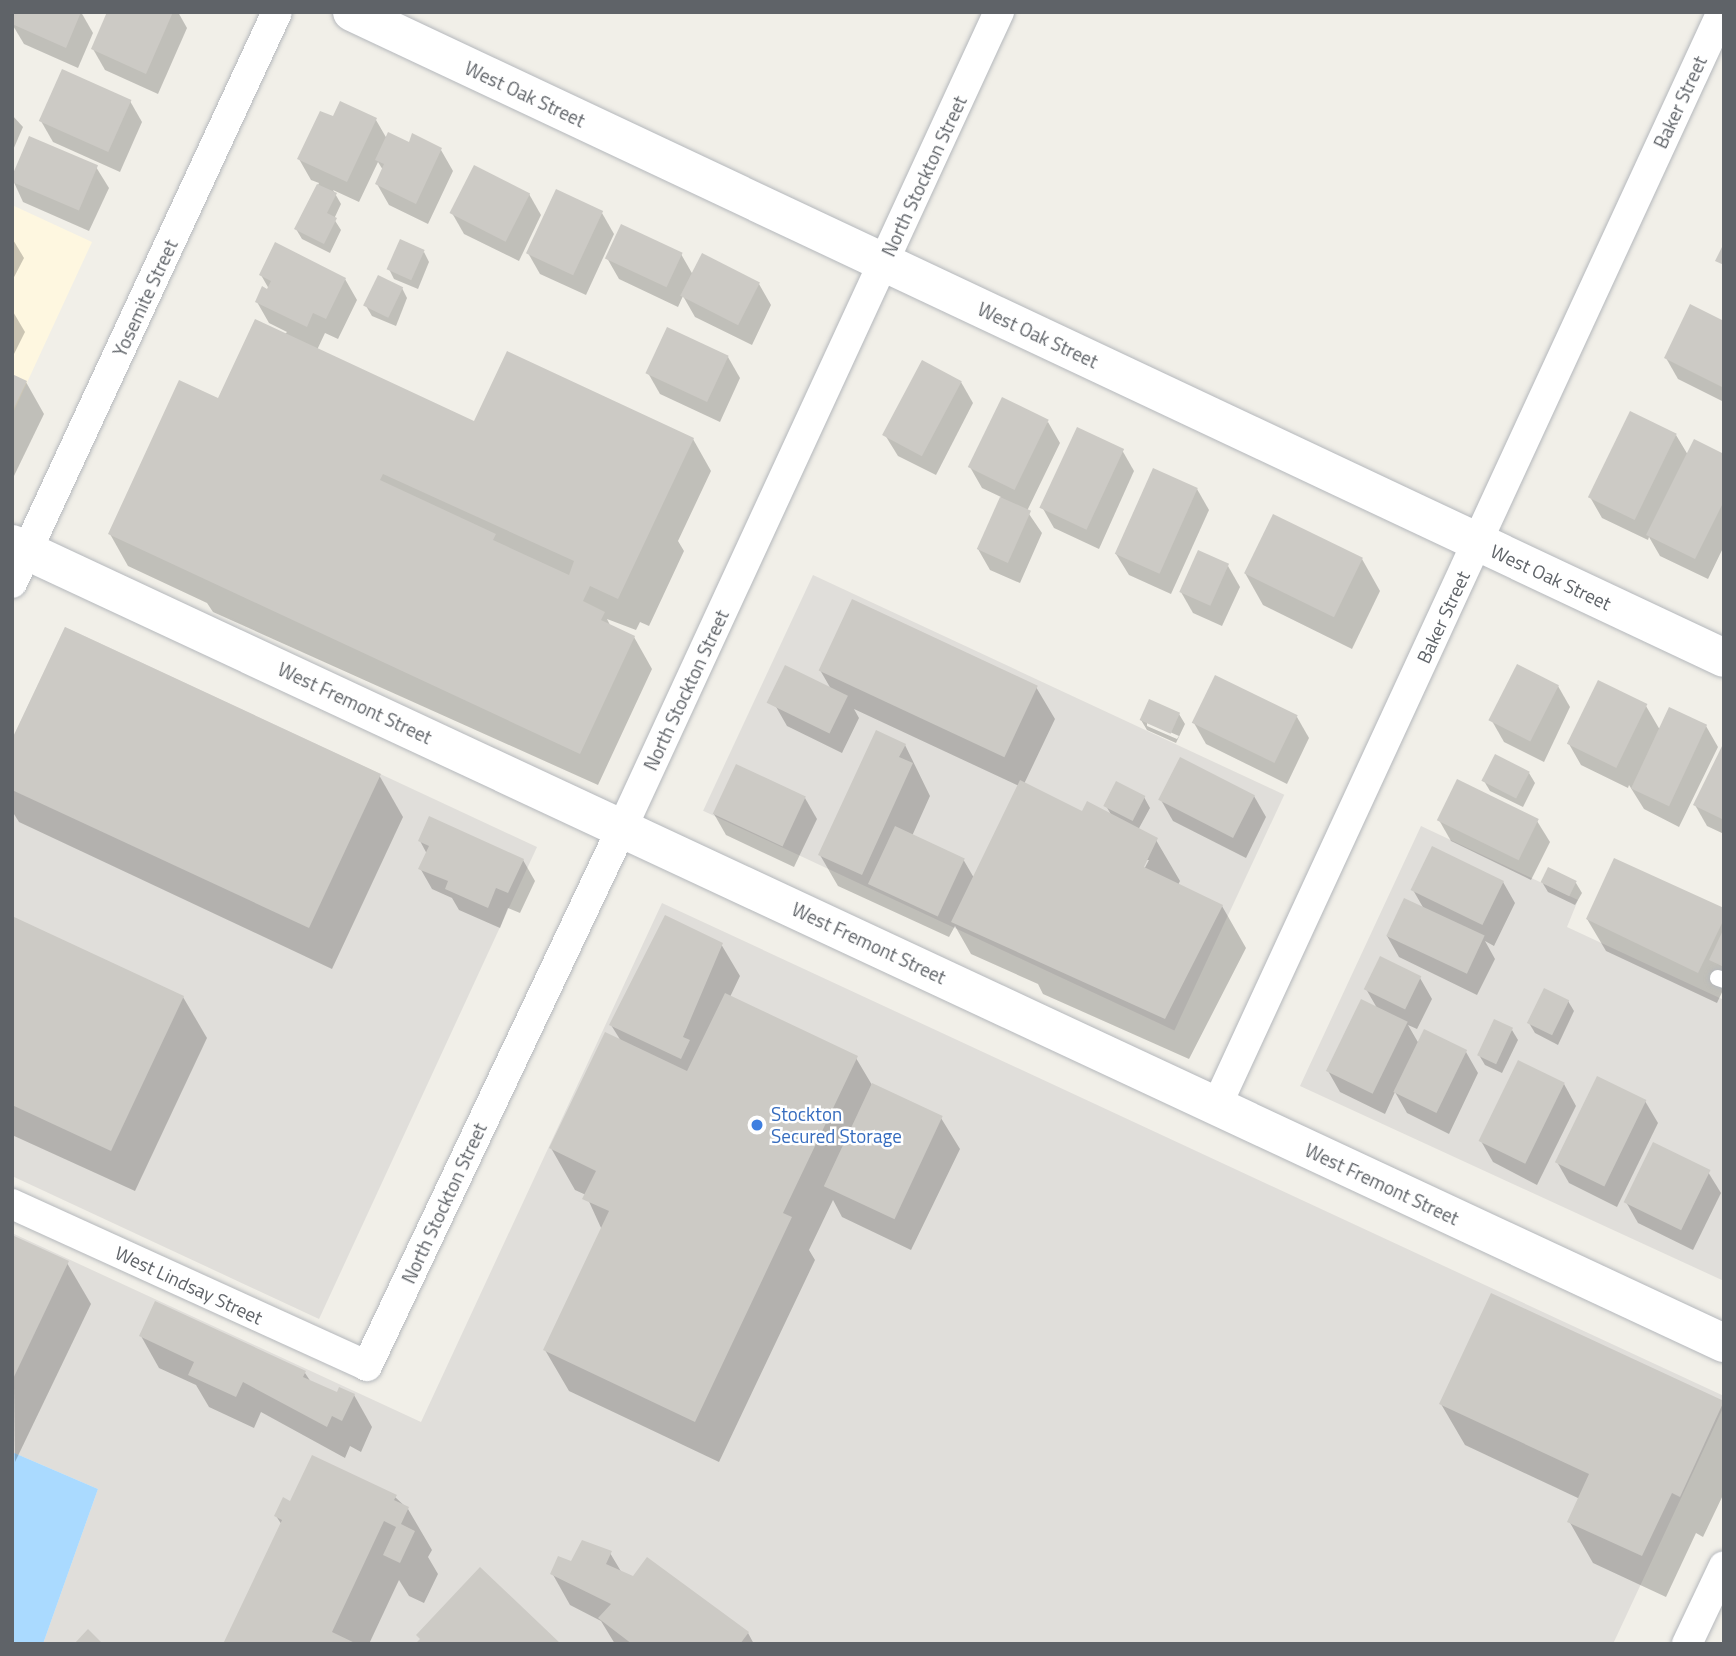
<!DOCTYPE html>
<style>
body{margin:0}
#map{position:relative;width:1736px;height:1656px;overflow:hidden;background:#f1efe8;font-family:"Titillium Web",sans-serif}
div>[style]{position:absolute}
.commercial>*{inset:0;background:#fef7e0}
.industrial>*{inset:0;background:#e0deda;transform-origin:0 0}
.water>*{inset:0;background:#aadaff}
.shadow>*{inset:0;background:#0003}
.building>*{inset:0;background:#cccac5;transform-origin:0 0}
.roads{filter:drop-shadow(0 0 2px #b5b8bc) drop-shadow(0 0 2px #b5b8bc)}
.lane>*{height:16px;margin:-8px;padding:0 8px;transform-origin:8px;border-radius:8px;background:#fff}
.street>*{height:30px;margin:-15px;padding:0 15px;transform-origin:15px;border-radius:15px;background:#fff}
.secondary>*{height:38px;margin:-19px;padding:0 19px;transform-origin:19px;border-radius:19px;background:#fff}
.dots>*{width:19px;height:19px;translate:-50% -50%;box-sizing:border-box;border:4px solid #fff;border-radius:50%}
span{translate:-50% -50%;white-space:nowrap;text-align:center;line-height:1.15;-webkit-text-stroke:5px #fff;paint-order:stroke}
.street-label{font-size:19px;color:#5f6368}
.shop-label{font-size:19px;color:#366cbe}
.left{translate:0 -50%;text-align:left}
.frame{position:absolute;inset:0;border:14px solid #5f6368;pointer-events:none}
</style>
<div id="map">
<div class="commercial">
<i style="clip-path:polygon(12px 205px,92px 242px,12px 415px)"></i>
</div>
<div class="industrial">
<i style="left:813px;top:575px;width:520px;height:260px;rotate:25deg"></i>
<i style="clip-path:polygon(65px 627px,537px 847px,319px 1319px,12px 1176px,12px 740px)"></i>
<i style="clip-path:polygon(1421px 826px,1578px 900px,1567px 927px,1724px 1000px,1724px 1281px,1300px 1086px)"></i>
<i style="clip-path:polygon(662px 903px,1724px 1396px,1724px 1406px,1613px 1644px,43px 1644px,98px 1489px,12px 1452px,12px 1233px,421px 1422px)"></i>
</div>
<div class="water">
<i style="clip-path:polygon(12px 1452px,98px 1489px,43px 1644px,12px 1644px)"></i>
</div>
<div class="shadow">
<i style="clip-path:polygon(12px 12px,81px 12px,93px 33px,78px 68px,24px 44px,12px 24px)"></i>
<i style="clip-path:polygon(108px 12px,178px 12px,187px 28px,158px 94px,105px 70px,93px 49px)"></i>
<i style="clip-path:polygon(130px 101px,142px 122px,120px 172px,53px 142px,41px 121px)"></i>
<i style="clip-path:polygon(12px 115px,23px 127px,13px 150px,12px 149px)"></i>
<i style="clip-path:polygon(334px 119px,376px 120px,387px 139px,441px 150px,453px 171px,428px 224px,389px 205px,377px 184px,383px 170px,378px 162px,359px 202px,333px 190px,341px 204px,334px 219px,341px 230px,330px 253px,302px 239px,296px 229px,319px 183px,311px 180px,299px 159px)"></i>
<i style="clip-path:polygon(30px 138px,96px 167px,109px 188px,89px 231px,23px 202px,12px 178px)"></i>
<i style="clip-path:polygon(529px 194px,541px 215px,519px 261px,464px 234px,452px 213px)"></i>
<i style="clip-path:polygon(602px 213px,614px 234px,586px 295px,540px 274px,528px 253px)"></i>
<i style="clip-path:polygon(12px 238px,24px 258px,12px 281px)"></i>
<i style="clip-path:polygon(424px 252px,429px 262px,418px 289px,394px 279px,389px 269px)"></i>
<i style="clip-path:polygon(681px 254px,693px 275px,759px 284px,771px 305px,752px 345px,695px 317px,683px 296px,678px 307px,619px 279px,607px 258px)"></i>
<i style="clip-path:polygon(261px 275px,345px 279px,357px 300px,338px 339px,325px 333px,317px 350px,478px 425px,693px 439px,711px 471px,678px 541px,684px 551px,649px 626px,640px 622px,636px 630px,607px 619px,611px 627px,634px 637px,652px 669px,598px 785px,213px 612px,207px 603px,128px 566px,110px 534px,219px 400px,287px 332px,269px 323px,257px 302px,269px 289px)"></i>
<i style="clip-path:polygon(402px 288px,407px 298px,396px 326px,372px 316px,366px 306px)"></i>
<i style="clip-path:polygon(12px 310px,25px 332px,12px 358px)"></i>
<i style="clip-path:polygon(1724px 323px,1724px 402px,1678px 379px,1666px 358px)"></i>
<i style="clip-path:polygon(728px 357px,740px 378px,720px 422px,660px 394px,648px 373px)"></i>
<i style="clip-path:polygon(12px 375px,26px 382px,44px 414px,12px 480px)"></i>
<i style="clip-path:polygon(961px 382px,973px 403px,936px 475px,898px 456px,885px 435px)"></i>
<i style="clip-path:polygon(1048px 422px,1060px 443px,1027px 511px,1042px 533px,1020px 583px,990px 570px,978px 549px,1001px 497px,982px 488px,970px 467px)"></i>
<i style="clip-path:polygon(1676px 435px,1688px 455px,1724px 456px,1724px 546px,1708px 579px,1660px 556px,1649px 537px,1648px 540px,1602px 518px,1590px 497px)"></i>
<i style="clip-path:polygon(1122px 450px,1134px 471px,1099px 549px,1054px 528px,1042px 507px)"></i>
<i style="clip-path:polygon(1197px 489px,1209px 510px,1171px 594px,1129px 575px,1116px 554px)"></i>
<i style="clip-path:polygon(1362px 559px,1380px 591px,1352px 649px,1263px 605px,1245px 573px)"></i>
<i style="clip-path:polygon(1228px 566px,1240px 587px,1222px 626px,1193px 613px,1181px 592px)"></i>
<i style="clip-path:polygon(evenodd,820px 670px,1036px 687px,1055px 719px,1024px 784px,1083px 813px,1112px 816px,1106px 806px,1144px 797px,1150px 808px,1138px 830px,1156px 840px,1180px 881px,1178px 885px,1222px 906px,1246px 948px,1189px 1059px,1043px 994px,1038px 984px,971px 954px,955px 926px,949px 937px,838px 886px,820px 855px,905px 745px,930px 796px,912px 836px,963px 859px,974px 878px,1019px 786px,854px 709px,859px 718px,842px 753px,787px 726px,775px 705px,831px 689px,820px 670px,1145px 860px,1149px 860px,1141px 875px,1145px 860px)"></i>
<i style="clip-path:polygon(1558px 686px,1570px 707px,1544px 762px,1504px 742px,1492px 721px)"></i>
<i style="clip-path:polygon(1646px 706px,1660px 730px,1706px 726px,1718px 747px,1679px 827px,1644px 809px,1629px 785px,1628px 788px,1581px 765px,1569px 744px)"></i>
<i style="clip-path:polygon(evenodd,1179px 714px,1185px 724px,1176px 743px,1147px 730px,1141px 720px,1179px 714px,1147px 722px,1179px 736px,1177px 739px,1147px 726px,1147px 722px)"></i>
<i style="clip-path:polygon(1297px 717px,1309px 738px,1287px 784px,1206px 744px,1194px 723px)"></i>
<i style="clip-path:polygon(12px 744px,379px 775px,403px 817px,332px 969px,19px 822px,12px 811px)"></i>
<i style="clip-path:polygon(1724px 746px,1724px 834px,1707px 826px,1695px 805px)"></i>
<i style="clip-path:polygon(1529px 773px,1535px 783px,1523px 807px,1490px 791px,1484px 781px)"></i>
<i style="clip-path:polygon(1254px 796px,1266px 817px,1246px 858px,1173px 821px,1161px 800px)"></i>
<i style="clip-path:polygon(805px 798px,817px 819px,794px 867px,726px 835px,714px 814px)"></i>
<i style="clip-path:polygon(1439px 820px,1537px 821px,1550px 842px,1531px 880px,1451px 841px)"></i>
<i style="clip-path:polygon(420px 841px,523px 860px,535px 881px,520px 913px,508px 908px,500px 928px,459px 910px,452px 898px,432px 889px,420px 868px,427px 854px)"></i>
<i style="clip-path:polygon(1503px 882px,1515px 903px,1494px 946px,1485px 941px,1495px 959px,1477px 995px,1399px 957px,1387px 936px,1424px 909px,1413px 890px)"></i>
<i style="clip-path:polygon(1542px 882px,1576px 883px,1582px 893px,1575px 905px,1548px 892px)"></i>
<i style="clip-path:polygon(1724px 910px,1724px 988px,1717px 1003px,1606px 951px,1587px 919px)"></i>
<i style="clip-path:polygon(12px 918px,183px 997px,207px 1038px,135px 1191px,12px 1135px)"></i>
<i style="clip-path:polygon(721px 944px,740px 976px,730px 997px,856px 1058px,872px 1085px,941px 1118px,960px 1149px,911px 1250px,842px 1217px,833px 1200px,809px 1250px,815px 1260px,719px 1462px,569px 1391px,545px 1350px,602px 1230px,586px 1195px,575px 1190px,551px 1148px,621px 1041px,611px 1025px)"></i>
<i style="clip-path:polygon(1420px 978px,1432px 999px,1417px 1029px,1408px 1025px,1419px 1044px,1466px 1052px,1478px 1073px,1449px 1134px,1407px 1113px,1395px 1092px,1385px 1114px,1340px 1092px,1328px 1071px,1377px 1008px,1366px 989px)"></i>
<i style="clip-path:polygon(1568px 1001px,1574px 1011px,1558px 1045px,1535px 1033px,1529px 1023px)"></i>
<i style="clip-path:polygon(1512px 1030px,1518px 1040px,1502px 1073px,1485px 1065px,1479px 1055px)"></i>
<i style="clip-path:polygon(1564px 1084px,1576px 1106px,1537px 1185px,1493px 1162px,1481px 1141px)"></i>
<i style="clip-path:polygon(1645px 1101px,1658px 1123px,1617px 1207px,1569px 1183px,1557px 1162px)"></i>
<i style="clip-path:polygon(1708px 1172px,1721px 1193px,1693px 1250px,1638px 1223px,1626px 1202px)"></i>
<i style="clip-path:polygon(12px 1237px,67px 1263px,91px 1304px,15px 1462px)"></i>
<i style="clip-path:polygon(156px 1303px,305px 1373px,311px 1382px,337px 1394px,354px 1395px,372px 1427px,361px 1452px,350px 1446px,345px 1458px,261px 1412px,254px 1428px,209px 1407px,196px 1385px,159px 1368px,141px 1336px)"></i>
<i style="clip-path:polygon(1723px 1403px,1724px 1493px,1703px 1537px,1696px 1533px,1666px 1597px,1593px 1563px,1569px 1521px,1580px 1499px,1465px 1445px,1441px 1404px)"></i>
<i style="clip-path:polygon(395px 1497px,408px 1509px,432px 1550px,428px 1557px,438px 1574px,424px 1603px,409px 1596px,399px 1580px,369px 1644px,225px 1644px,282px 1525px,276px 1516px,291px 1503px)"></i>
<i style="clip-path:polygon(610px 1553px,622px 1573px,748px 1633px,754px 1644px,615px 1644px,601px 1621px,570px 1605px,552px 1573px)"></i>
</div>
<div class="building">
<i style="clip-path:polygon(14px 12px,81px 12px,66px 48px,12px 24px)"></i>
<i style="clip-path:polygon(107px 12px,173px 12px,146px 74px,91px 49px)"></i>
<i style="left:62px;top:69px;width:76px;height:57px;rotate:24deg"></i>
<i style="clip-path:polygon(340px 101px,377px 118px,347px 182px,297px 159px,320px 111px,333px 116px)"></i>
<i style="clip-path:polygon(388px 132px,409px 142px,412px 133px,442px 148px,416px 204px,375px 184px,384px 164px,375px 160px)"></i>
<i style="left:29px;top:136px;width:75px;height:49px;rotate:23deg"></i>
<i style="left:474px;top:165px;width:63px;height:54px;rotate:27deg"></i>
<i style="clip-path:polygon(317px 184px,337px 193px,327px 213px,337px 218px,324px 244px,294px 229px)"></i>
<i style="left:556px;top:189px;width:52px;height:71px;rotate:25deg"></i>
<i style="left:621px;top:224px;width:68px;height:38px;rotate:25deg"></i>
<i style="left:400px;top:239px;width:27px;height:33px;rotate:24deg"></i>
<i style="clip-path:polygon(275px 242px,346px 278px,326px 319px,313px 313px,307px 327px,255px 302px,262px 286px,267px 289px,271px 281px,259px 275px)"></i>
<i style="clip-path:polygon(1724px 243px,1724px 265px,1715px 261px)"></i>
<i style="left:702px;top:253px;width:65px;height:48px;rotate:27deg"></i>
<i style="left:378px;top:275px;width:28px;height:34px;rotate:26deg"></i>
<i style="clip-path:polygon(1690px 304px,1724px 321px,1724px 388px,1664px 358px)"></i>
<i style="clip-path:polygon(evenodd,255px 319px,474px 421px,507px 351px,694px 438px,618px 599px,590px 586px,583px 601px,605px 612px,601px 620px,635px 636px,580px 754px,108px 534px,179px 380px,218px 398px,255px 319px,383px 474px,574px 561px,569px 575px,493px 540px,496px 534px,380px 480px,383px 474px)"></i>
<i style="left:667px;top:327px;width:68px;height:51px;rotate:25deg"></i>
<i style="left:922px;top:360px;width:45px;height:85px;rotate:28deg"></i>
<i style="clip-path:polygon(12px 374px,27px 381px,12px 412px)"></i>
<i style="left:1002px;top:397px;width:52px;height:78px;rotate:26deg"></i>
<i style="left:1630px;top:411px;width:52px;height:96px;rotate:26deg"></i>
<i style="left:1077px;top:427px;width:52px;height:89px;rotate:25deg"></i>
<i style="clip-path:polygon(1694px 439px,1724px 454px,1724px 501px,1695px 559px,1646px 535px)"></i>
<i style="left:1153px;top:468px;width:49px;height:94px;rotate:24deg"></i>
<i style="left:1000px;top:497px;width:34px;height:57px;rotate:24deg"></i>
<i style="left:1273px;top:514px;width:100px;height:66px;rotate:26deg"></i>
<i style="left:1198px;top:550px;width:34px;height:46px;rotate:24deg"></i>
<i style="left:852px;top:599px;width:205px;height:79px;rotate:25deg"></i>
<i style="clip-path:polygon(65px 627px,381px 774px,309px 928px,12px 790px,12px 739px)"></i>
<i style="left:1517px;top:664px;width:47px;height:63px;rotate:27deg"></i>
<i style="left:785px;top:665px;width:70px;height:42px;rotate:26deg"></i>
<i style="left:1215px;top:675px;width:92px;height:53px;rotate:26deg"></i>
<i style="left:1598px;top:680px;width:55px;height:71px;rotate:26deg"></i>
<i style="left:1149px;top:699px;width:34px;height:23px;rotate:24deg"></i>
<i style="left:1669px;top:707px;width:42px;height:90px;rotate:25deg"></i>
<i style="clip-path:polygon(876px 730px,906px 744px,899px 757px,913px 763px,862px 875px,818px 855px)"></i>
<i style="clip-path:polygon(1724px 742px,1724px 820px,1693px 805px)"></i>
<i style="left:1495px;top:754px;width:39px;height:30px;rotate:27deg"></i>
<i style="left:1180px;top:757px;width:84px;height:48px;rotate:27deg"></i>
<i style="left:736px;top:764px;width:77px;height:55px;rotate:25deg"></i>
<i style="left:1457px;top:779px;width:91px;height:46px;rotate:26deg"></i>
<i style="clip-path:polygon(1020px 780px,1082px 811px,1087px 801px,1158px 838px,1144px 867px,1223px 905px,1165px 1019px,951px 922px)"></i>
<i style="left:1116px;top:781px;width:33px;height:28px;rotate:27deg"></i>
<i style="clip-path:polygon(429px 816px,524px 859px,508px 893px,496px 888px,488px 908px,445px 889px,448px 881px,418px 869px,429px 846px,418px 841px)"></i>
<i style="left:895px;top:826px;width:77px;height:64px;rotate:25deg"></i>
<i style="left:1432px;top:846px;width:80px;height:49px;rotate:26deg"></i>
<i style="clip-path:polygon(1614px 858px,1724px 908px,1724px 919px,1698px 973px,1586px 919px)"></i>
<i style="left:1548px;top:867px;width:32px;height:17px;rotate:26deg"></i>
<i style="left:1404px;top:898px;width:89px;height:42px;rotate:25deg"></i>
<i style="clip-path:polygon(665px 915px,723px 943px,683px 1037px,690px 1040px,681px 1059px,609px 1025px)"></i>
<i style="clip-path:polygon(12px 916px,184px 996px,111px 1151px,12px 1105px)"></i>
<i style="clip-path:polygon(1724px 928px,1724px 967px,1709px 960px)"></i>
<i style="left:1380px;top:956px;width:46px;height:37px;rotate:26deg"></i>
<i style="left:1544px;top:988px;width:28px;height:39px;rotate:26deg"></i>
<i style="clip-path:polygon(725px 993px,858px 1056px,783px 1213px,792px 1217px,695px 1422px,543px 1350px,609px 1211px,582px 1199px,596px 1171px,549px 1148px,605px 1032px,687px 1071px)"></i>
<i style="left:1361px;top:999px;width:52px;height:80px;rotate:26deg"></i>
<i style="left:1494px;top:1019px;width:21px;height:40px;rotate:25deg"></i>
<i style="left:1424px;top:1029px;width:48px;height:70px;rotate:26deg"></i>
<i style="left:1518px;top:1060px;width:52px;height:90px;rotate:26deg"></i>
<i style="left:1597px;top:1076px;width:55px;height:96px;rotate:26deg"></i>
<i style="left:872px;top:1083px;width:78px;height:114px;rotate:25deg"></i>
<i style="left:1653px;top:1142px;width:64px;height:67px;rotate:26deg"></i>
<i style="clip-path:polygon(12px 1235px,69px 1261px,12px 1381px)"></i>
<i style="clip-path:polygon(1491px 1293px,1724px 1401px,1680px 1497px,1672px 1493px,1642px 1556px,1567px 1522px,1589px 1474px,1439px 1404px)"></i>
<i style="clip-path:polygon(155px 1301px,306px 1371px,303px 1377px,337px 1392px,339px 1387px,355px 1394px,342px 1421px,332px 1416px,327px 1427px,243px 1382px,236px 1397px,188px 1375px,194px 1362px,139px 1336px)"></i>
<i style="clip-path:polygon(312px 1455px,397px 1495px,394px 1500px,409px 1507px,401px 1524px,415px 1531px,400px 1563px,383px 1555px,396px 1527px,384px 1521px,332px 1632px,357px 1644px,223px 1644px,282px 1520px,274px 1516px,283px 1497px,290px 1501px)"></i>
<i style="clip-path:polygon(582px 1540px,612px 1551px,606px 1564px,633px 1576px,647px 1557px,749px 1632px,740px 1644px,632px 1644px,598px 1618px,611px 1604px,550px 1574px,558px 1556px,571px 1561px)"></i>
<i style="clip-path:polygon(480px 1567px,561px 1644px,415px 1644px,420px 1639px,416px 1635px)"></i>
<i style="clip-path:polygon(88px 1629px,103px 1644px,74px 1644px)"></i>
</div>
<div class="roads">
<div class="lane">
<i style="left:1718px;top:978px;width:6px;rotate:18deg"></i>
</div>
<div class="street">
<i style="left:12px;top:583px;width:629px;rotate:-65.1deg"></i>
<i style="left:1216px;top:1107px;width:1206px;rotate:-65.2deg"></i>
<i style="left:12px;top:1204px;width:390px;rotate:24.5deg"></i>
<i style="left:367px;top:1366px;width:598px;rotate:-64.64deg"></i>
<i style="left:623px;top:826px;width:897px;rotate:-65.21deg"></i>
<i style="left:1687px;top:1644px;width:86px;rotate:-64.6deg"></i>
</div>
<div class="secondary">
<i style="left:352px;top:12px;width:1516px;rotate:25.21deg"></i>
<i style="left:12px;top:544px;width:1889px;rotate:25.02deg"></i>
</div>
</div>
<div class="dots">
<i style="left:757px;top:1125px;background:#3f7fe0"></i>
</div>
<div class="street-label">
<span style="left:525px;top:94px;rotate:25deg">West Oak Street</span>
<span style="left:1680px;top:102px;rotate:-65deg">Baker Street</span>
<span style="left:924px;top:176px;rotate:-65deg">North Stockton Street</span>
<span style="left:145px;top:298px;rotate:-65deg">Yosemite Street</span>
<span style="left:1038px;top:335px;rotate:25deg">West Oak Street</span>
<span style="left:1551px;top:577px;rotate:25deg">West Oak Street</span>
<span style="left:1443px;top:617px;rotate:-65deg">Baker Street</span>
<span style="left:686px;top:690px;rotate:-65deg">North Stockton Street</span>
<span style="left:355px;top:703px;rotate:25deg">West Fremont Street</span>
<span style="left:869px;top:943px;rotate:25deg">West Fremont Street</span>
<span style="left:1382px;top:1184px;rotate:25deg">West Fremont Street</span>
<span style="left:444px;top:1203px;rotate:-65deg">North Stockton Street</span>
<span style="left:189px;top:1285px;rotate:25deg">West Lindsay Street</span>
</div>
<div class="shop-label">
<span class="left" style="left:771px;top:1125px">Stockton<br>Secured Storage</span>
</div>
<div class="frame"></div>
</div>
